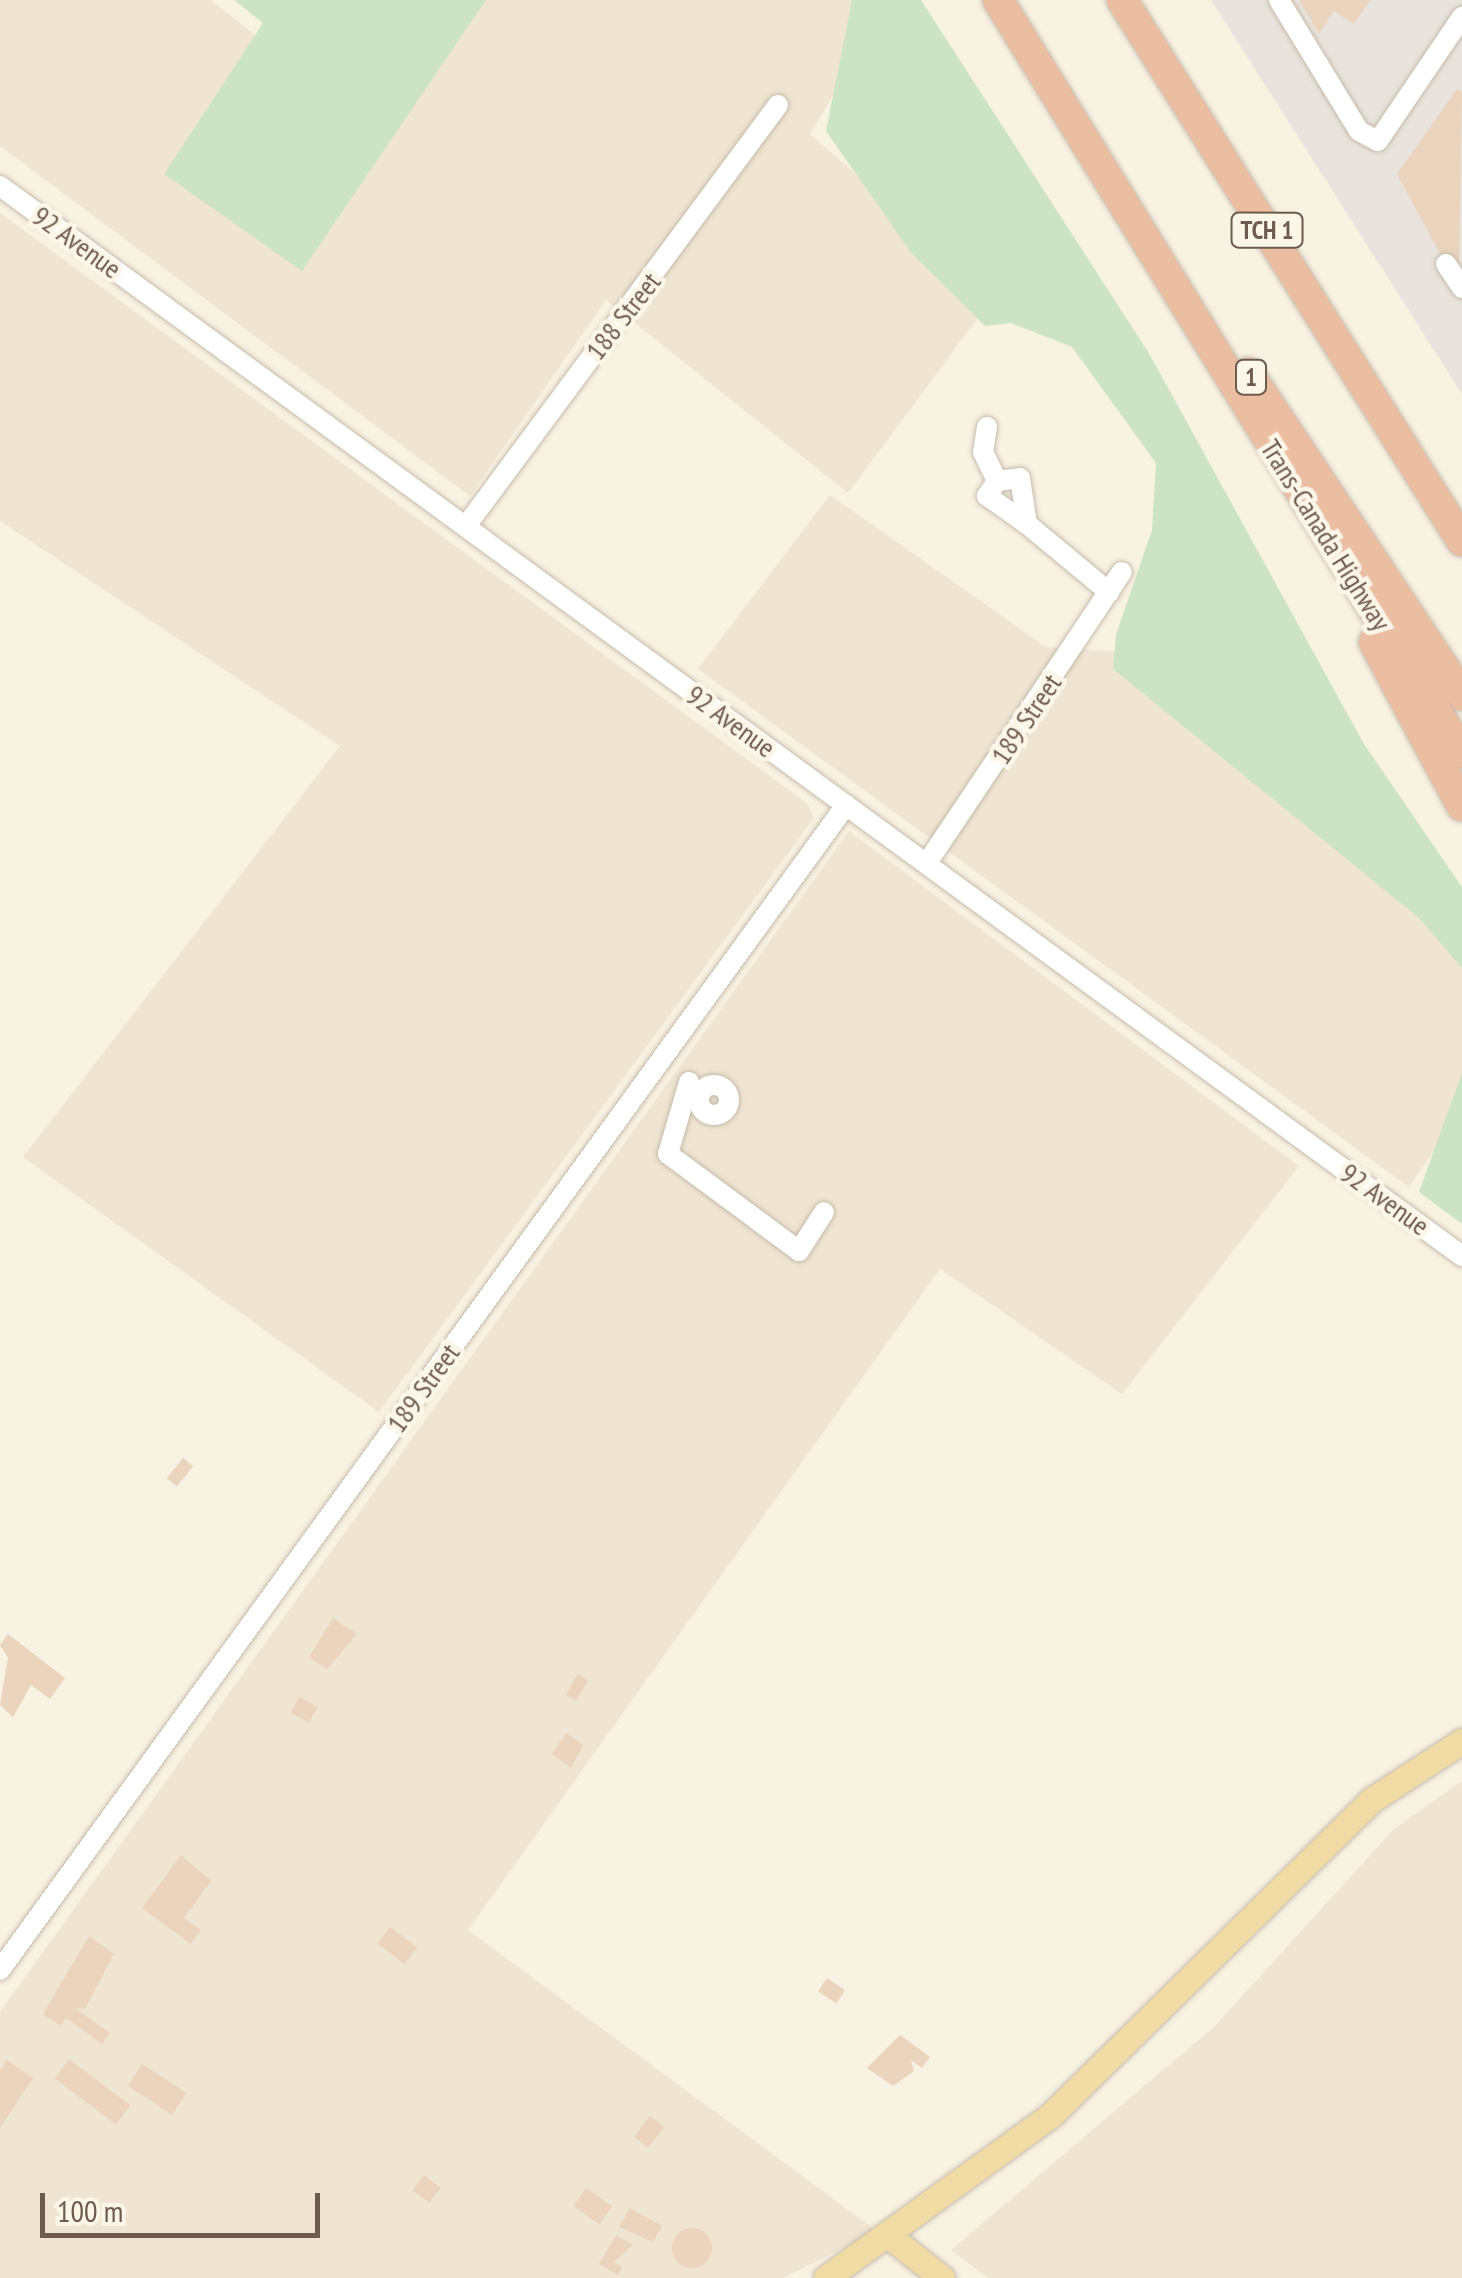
<!DOCTYPE html>
<style>
body{margin:0}
#map{position:relative;width:1462px;height:2278px;overflow:hidden;background:#f8f2e3;font-family:"PT Sans Narrow",sans-serif}
div>[style]{position:absolute}
.residential>*{inset:0;background:#efe5d2}
.industrial>*{inset:0;background:#e8e4dd}
.green>*{inset:0;background:#cde4c4}
.building>*{inset:0;background:#ead4be;transform-origin:0 0}
.round{border-radius:50%}
.roads{filter:drop-shadow(0 0 2px #c7bbac) drop-shadow(0 0 2px #c7bbac)}
.minor>*{height:20px;margin:-10px;padding:0 10px;transform-origin:10px;border-radius:10px;background:#fff}
.minor>.ring{margin:-10px;padding:0;box-sizing:content-box;background:none;border:20px solid #fff;border-radius:50%}
.major>*{height:25px;margin:-12.5px;padding:0 12.5px;transform-origin:12.5px;border-radius:12.5px;background:#efdba3}
.highway>*{height:30px;margin:-15px;padding:0 15px;transform-origin:15px;border-radius:15px;background:#ebbda1}
span{translate:-50% -50%;white-space:nowrap;text-align:center;line-height:1.15;-webkit-text-stroke:9px #fcf6e8;paint-order:stroke}
.shield-label span{padding:2px 8px;background:#fcf6e8;border:2px solid;border-radius:8px;-webkit-text-stroke-width:0}
.shield-label{font-size:25px;color:#6d5c4d;font-weight:700}
.street-label{font-size:28px;color:#6d5c4d}
.scale{position:absolute;left:40px;top:2193px;width:280px;height:45px;box-sizing:border-box;border:5px solid #6d5c4d;border-top:0;padding-left:12px;font-size:30px;line-height:35px;white-space:nowrap;color:#6d5c4d;-webkit-text-stroke:8px #fcf6e8;paint-order:stroke}
</style>
<div id="map">
<div class="residential">
<i style="clip-path:polygon(0 0,211px 0,386px 140px,484px 0,891px 0,810px 134px,994px 296px,848px 493px,606px 300px,470px 496px,0 146px)"></i>
<i style="clip-path:polygon(0 213px,808px 804px,814px 818px,379px 1412px,23px 1157px,340px 746px,0 521px)"></i>
<i style="clip-path:polygon(830px 495px,1046px 647px,1119px 652px,1462px 923px,1462px 1110px,1409px 1187px,698px 669px)"></i>
<i style="clip-path:polygon(849px 831px,1299px 1166px,1122px 1394px,940px 1269px,468px 1930px,877px 2231px,783px 2278px,0 2278px,0 2012px)"></i>
<i style="clip-path:polygon(1462px 1781px,1462px 2278px,988px 2278px,951px 2250px,1215px 2026px,1394px 1829px)"></i>
</div>
<div class="industrial">
<i style="clip-path:polygon(1211px 0,1462px 0,1462px 394px)"></i>
</div>
<div class="green">
<i style="clip-path:polygon(234px 0,486px 0,302px 271px,164px 174px,263px 23px)"></i>
<i style="clip-path:polygon(852px 0,921px 0,1150px 355px,1364px 744px,1462px 887px,1462px 968px,1419px 918px,1113px 669px,1116px 635px,1152px 530px,1156px 463px,1072px 347px,1011px 323px,985px 326px,912px 254px,826px 131px)"></i>
<i style="clip-path:polygon(1462px 1073px,1462px 1224px,1419px 1192px)"></i>
</div>
<div class="building">
<i style="clip-path:polygon(1299px 0,1370px 0,1354px 24px,1334px 11px,1319px 34px)"></i>
<i style="clip-path:polygon(1457px 89px,1462px 93px,1459px 264px,1440px 254px,1397px 174px)"></i>
<i style="left:183px;top:1458px;width:13px;height:26px;rotate:39deg"></i>
<i style="clip-path:polygon(333px 1618px,357px 1634px,327px 1669px,309px 1657px)"></i>
<i style="clip-path:polygon(8px 1634px,65px 1678px,50px 1699px,31px 1685px,13px 1717px,0 1705px,8px 1658px,0 1645px)"></i>
<i style="left:578px;top:1674px;width:12px;height:24px;rotate:31deg"></i>
<i style="left:299px;top:1697px;width:21px;height:18px;rotate:28deg"></i>
<i style="clip-path:polygon(566px 1733px,583px 1745px,571px 1768px,552px 1754px)"></i>
<i style="clip-path:polygon(181px 1855px,211px 1881px,184px 1918px,201px 1930px,191px 1944px,142px 1908px)"></i>
<i style="left:390px;top:1927px;width:34px;height:21px;rotate:37deg"></i>
<i style="clip-path:polygon(89px 1936px,114px 1954px,85px 2009px,75px 2008px,110px 2033px,102px 2044px,66px 2018px,61px 2026px,43px 2014px)"></i>
<i style="left:827px;top:1978px;width:22px;height:16px;rotate:34deg"></i>
<i style="clip-path:polygon(900px 2035px,930px 2057px,922px 2068px,911px 2060px,914px 2071px,893px 2086px,867px 2068px)"></i>
<i style="left:69px;top:2059px;width:77px;height:24px;rotate:37deg"></i>
<i style="clip-path:polygon(7px 2060px,33px 2078px,0 2128px,0 2070px)"></i>
<i style="left:142px;top:2064px;width:53px;height:26px;rotate:33deg"></i>
<i style="left:650px;top:2116px;width:18px;height:26px;rotate:38deg"></i>
<i style="left:424px;top:2175px;width:21px;height:19px;rotate:37deg"></i>
<i style="left:586px;top:2188px;width:32px;height:22px;rotate:35deg"></i>
<i style="clip-path:polygon(630px 2208px,662px 2226px,653px 2242px,619px 2227px)"></i>
<i class="round" style="left:672px;top:2228px;width:40px;height:40px"></i>
<i style="clip-path:polygon(616px 2235px,633px 2245px,614px 2262px,622px 2267px,618px 2275px,599px 2264px)"></i>
</div>
<div class="roads">
<div class="minor">
<i style="left:1279px;top:0;width:153px;rotate:58.6deg"></i>
<i style="left:1359px;top:131px;width:21px;rotate:28deg"></i>
<i style="left:1378px;top:141px;width:150px;rotate:-55.9deg"></i>
<i style="left:0;top:186px;width:1812px;rotate:36.2deg"></i>
<i style="left:1446px;top:264px;width:29px;rotate:56deg"></i>
<i style="left:987px;top:427px;width:25px;rotate:99deg"></i>
<i style="left:983px;top:452px;width:32px;rotate:64deg"></i>
<i style="left:1027px;top:524px;width:49px;rotate:-145deg"></i>
<i style="left:987px;top:496px;width:18px;rotate:-56deg"></i>
<i style="left:997px;top:481px;width:23px;rotate:-7deg"></i>
<i style="left:1020px;top:478px;width:47px;rotate:81.3deg"></i>
<i style="left:1027px;top:524px;width:107px;rotate:39.7deg"></i>
<i style="left:466px;top:526px;width:524px;rotate:-53.46deg"></i>
<i style="left:927px;top:863px;width:350px;rotate:-56.2deg"></i>
<i style="left:689px;top:1082px;width:75px;rotate:106.3deg"></i>
<i style="left:668px;top:1154px;width:163px;rotate:36.5deg"></i>
<i style="left:799px;top:1251px;width:46px;rotate:-57.3deg"></i>
<i class="ring" style="left:699px;top:1085px;width:10px;height:10px"></i>
<i style="left:0;top:1970px;width:1440px;rotate:-54.01deg"></i>
</div>
<div class="major">
<i style="left:889px;top:2236px;width:68px;rotate:38.4deg"></i>
<i style="left:826px;top:2278px;width:278px;rotate:-35.9deg"></i>
<i style="left:1051px;top:2115px;width:448px;rotate:-44.5deg"></i>
<i style="left:1370px;top:1801px;width:110px;rotate:-33.1deg"></i>
</div>
<div class="highway">
<i style="left:998px;top:0;width:884px;rotate:58.36deg"></i>
<i style="left:1122px;top:0;width:639px;rotate:57.85deg"></i>
<i style="left:1248px;top:373px;width:387px;rotate:56.4deg"></i>
<i style="left:1374px;top:642px;width:186px;rotate:61.8deg"></i>
</div>
</div>
<div class="shield-label">
<span style="left:1267px;top:230px">TCH 1</span>
<span style="left:1251px;top:377px">1</span>
</div>
<div class="street-label">
<span style="left:77px;top:242px;rotate:36deg">92 Avenue</span>
<span style="left:623px;top:316px;rotate:-52deg">188 Street</span>
<span style="left:1326px;top:535px;rotate:58deg">Trans-Canada Highway</span>
<span style="left:1026px;top:719px;rotate:-56deg">189 Street</span>
<span style="left:731px;top:721px;rotate:36deg">92 Avenue</span>
<span style="left:1385px;top:1199px;rotate:36deg">92 Avenue</span>
<span style="left:423px;top:1388px;rotate:-54deg">189 Street</span>
</div>
<div class="scale">100 m</div>
</div>
